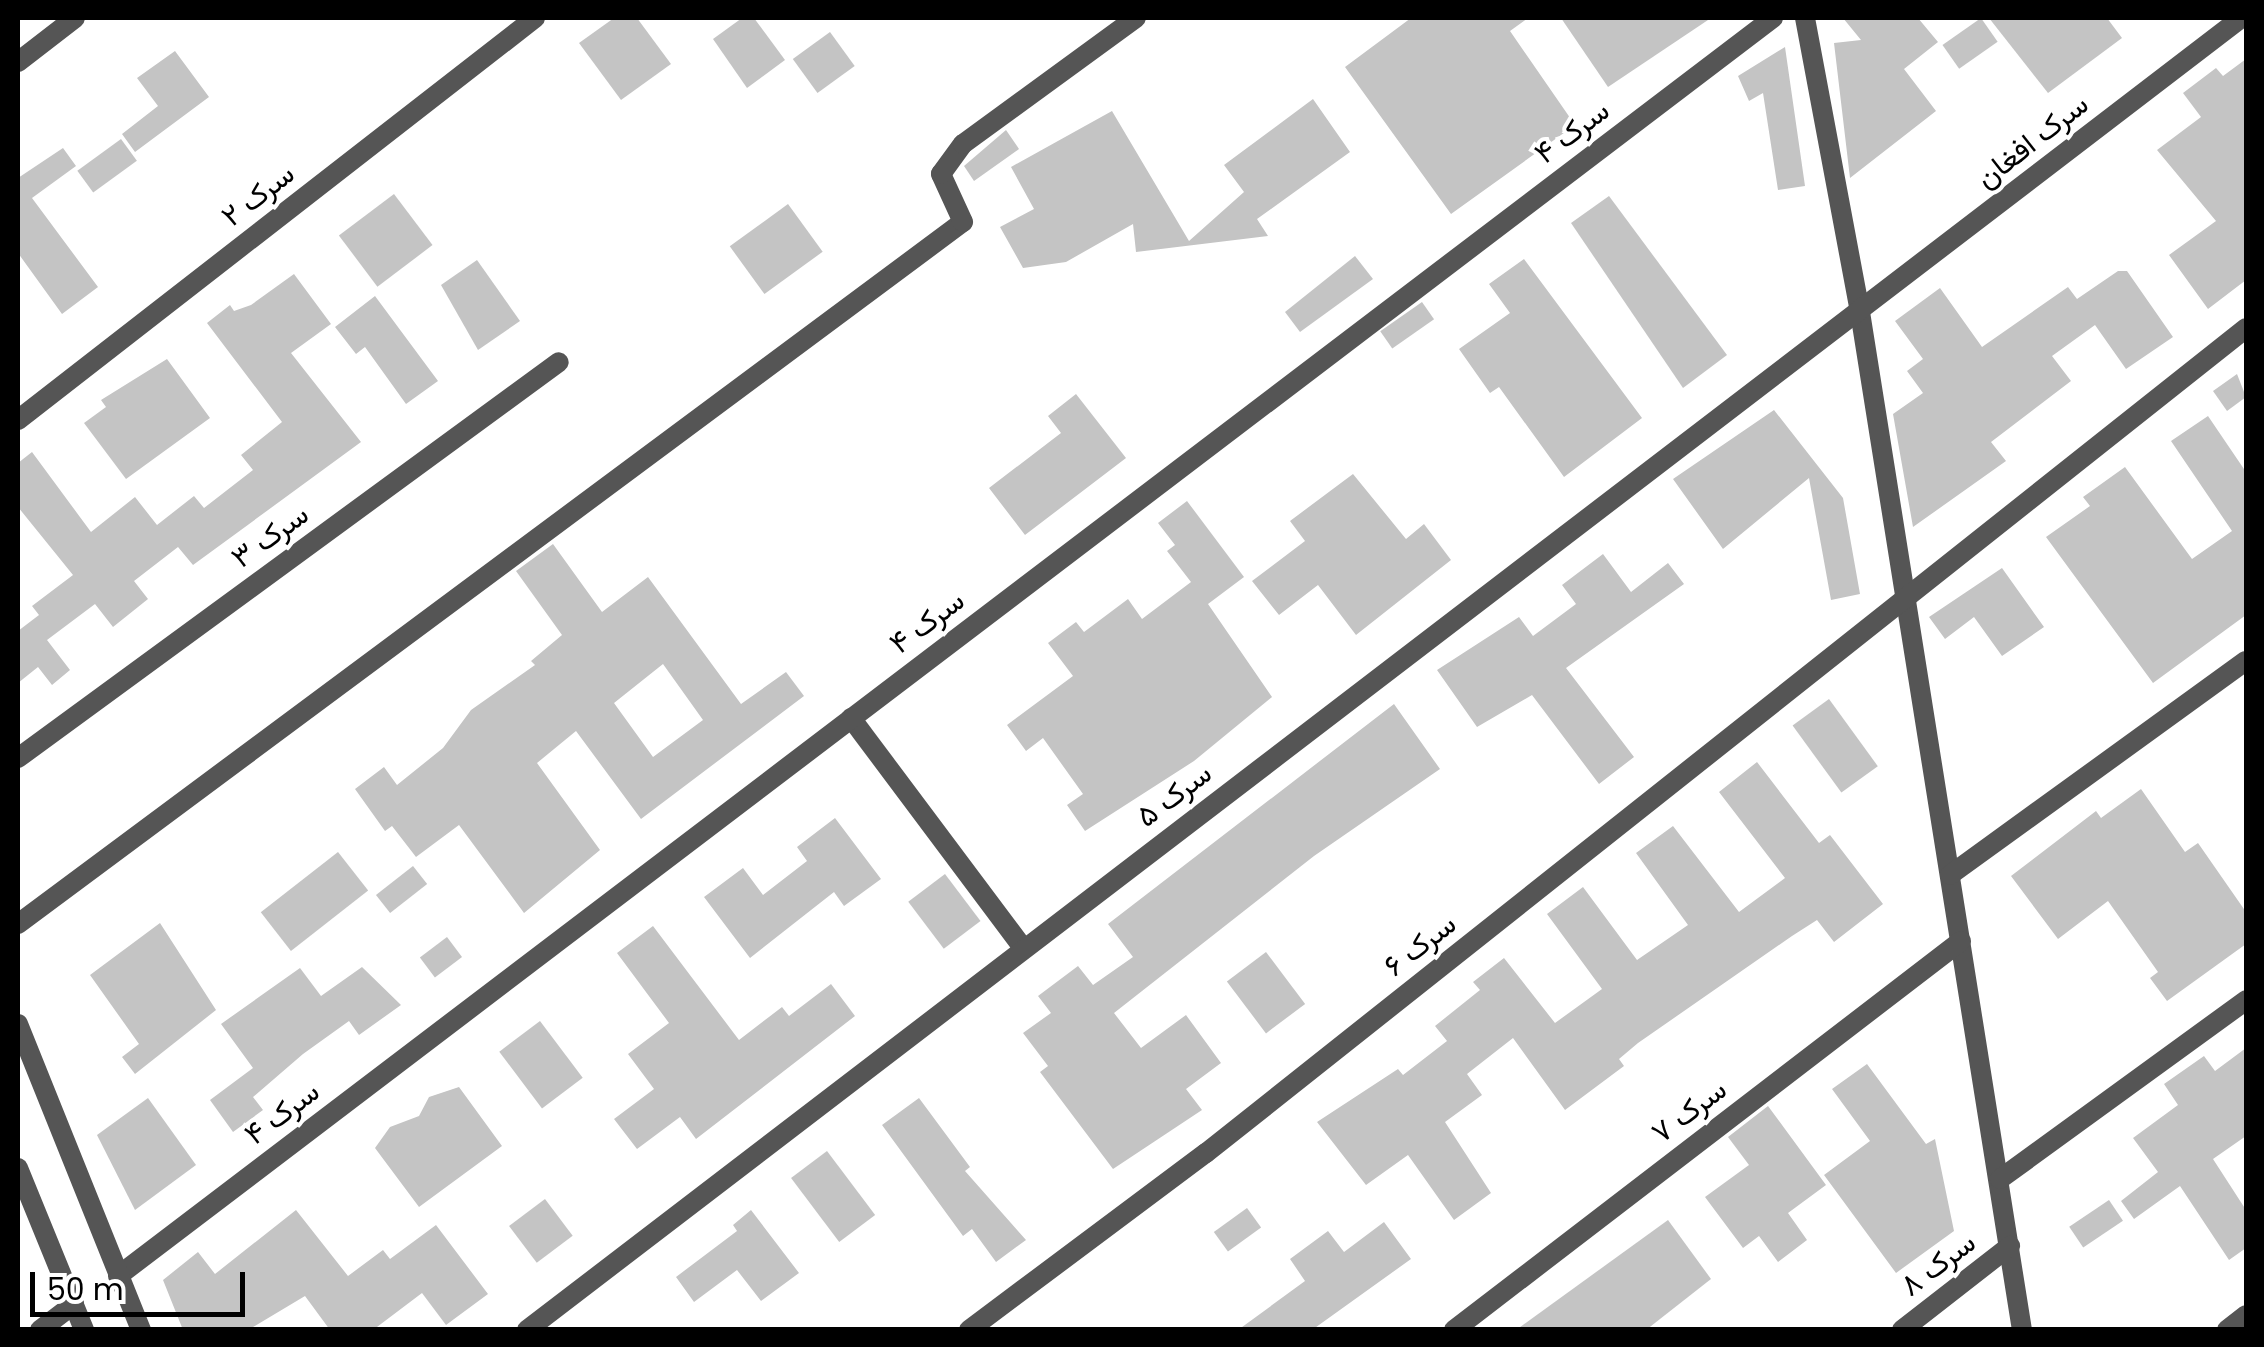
<!DOCTYPE html>
<meta charset="utf-8">
<style>
body{margin:0}
#map{position:relative;width:2264px;height:1347px;overflow:hidden;background:#fff;font-family:Poppins,Vazirmatn,sans-serif}
div>[style]{position:absolute}
.building>*{inset:0;background:#c4c4c4;transform-origin:0 0}
.minor>*{height:20px;margin:-10px;padding:0 10px;transform-origin:10px;border-radius:10px;background:#555}
.tertiary>*{height:20px;margin:-10px;padding:0 10px;transform-origin:10px;border-radius:10px;background:#555}
span{translate:-50% -50%;white-space:nowrap;text-align:center;line-height:1.15;-webkit-text-stroke:8px #fff;paint-order:stroke}
.street-label{font-size:30px;color:#000}
.frame{position:absolute;inset:0;border:20px solid #000;pointer-events:none}
.scale{position:absolute;left:30px;top:1272px;width:215px;height:45px;box-sizing:border-box;border:5px solid #000;border-top:0;padding-left:12px;font-size:30px;line-height:35px;white-space:nowrap;color:#000;-webkit-text-stroke:8px #fff;paint-order:stroke}
</style>
<div id="map">
<div class="building">
<i style="clip-path:polygon(614px 18px,637px 18px,671px 64px,621px 100px,579px 43px)"></i>
<i style="clip-path:polygon(742px 18px,754px 18px,785px 60px,747px 88px,713px 39px)"></i>
<i style="clip-path:polygon(1411px 18px,1528px 18px,1510px 31px,1575px 125px,1451px 214px,1345px 67px)"></i>
<i style="clip-path:polygon(1561px 18px,1711px 18px,1608px 87px)"></i>
<i style="clip-path:polygon(1843px 18px,1918px 18px,1938px 42px,1904px 69px,1936px 111px,1850px 178px,1834px 43px,1861px 40px)"></i>
<i style="left:1981px;top:18px;width:29px;height:47px;rotate:55deg"></i>
<i style="clip-path:polygon(1989px 18px,2107px 18px,2122px 38px,2048px 93px)"></i>
<i style="left:830px;top:32px;width:42px;height:46px;rotate:54deg"></i>
<i style="clip-path:polygon(1785px 47px,1805px 186px,1778px 190px,1763px 93px,1749px 101px,1738px 76px)"></i>
<i style="clip-path:polygon(175px 51px,209px 97px,135px 152px,122px 134px,158px 106px,137px 78px)"></i>
<i style="clip-path:polygon(2246px 59px,2246px 280px,2208px 309px,2169px 255px,2216px 221px,2157px 150px,2201px 117px,2183px 93px,2216px 68px,2223px 76px)"></i>
<i style="clip-path:polygon(1313px 99px,1350px 152px,1257px 219px,1268px 236px,1136px 252px,1133px 224px,1066px 262px,1023px 268px,1000px 227px,1034px 209px,1011px 167px,1112px 111px,1189px 241px,1244px 192px,1224px 165px)"></i>
<i style="clip-path:polygon(1006px 130px,1019px 149px,974px 181px,964px 166px)"></i>
<i style="left:121px;top:139px;width:27px;height:54px;rotate:54deg"></i>
<i style="clip-path:polygon(63px 148px,76px 166px,32px 198px,98px 287px,62px 314px,18px 253px,18px 178px)"></i>
<i style="left:394px;top:194px;width:64px;height:69px;rotate:53deg"></i>
<i style="clip-path:polygon(1609px 196px,1727px 355px,1683px 388px,1571px 223px)"></i>
<i style="left:788px;top:204px;width:59px;height:72px;rotate:54deg"></i>
<i style="clip-path:polygon(1355px 256px,1373px 279px,1300px 332px,1285px 312px)"></i>
<i style="clip-path:polygon(1524px 259px,1642px 418px,1564px 477px,1499px 387px,1490px 393px,1459px 349px,1510px 313px,1489px 284px)"></i>
<i style="clip-path:polygon(477px 260px,520px 321px,478px 350px,441px 285px)"></i>
<i style="clip-path:polygon(2118px 271px,2127px 271px,2173px 337px,2126px 369px,2095px 325px,2052px 356px,2071px 381px,1991px 442px,2006px 461px,1913px 527px,1893px 414px,1923px 393px,1907px 371px,1923px 359px,1895px 321px,1940px 288px,1982px 347px,2068px 287px,2077px 299px)"></i>
<i style="clip-path:polygon(294px 274px,331px 324px,291px 353px,361px 442px,193px 565px,178px 547px,134px 581px,148px 599px,113px 627px,95px 604px,47px 640px,70px 670px,52px 685px,38px 667px,18px 683px,18px 631px,39px 615px,32px 606px,73px 575px,18px 507px,18px 463px,32px 452px,91px 532px,135px 497px,157px 525px,194px 496px,204px 508px,253px 470px,241px 455px,282px 422px,207px 323px,230px 305px,234px 311px,251px 305px)"></i>
<i style="clip-path:polygon(375px 296px,438px 381px,406px 404px,365px 347px,356px 354px,335px 327px)"></i>
<i style="left:1422px;top:302px;width:21px;height:51px;rotate:55deg"></i>
<i style="clip-path:polygon(167px 359px,210px 418px,126px 479px,84px 423px,106px 407px,101px 400px)"></i>
<i style="clip-path:polygon(2237px 374px,2246px 397px,2227px 411px,2213px 391px)"></i>
<i style="clip-path:polygon(1076px 394px,1126px 458px,1025px 535px,989px 488px,1061px 433px,1048px 416px)"></i>
<i style="clip-path:polygon(1774px 410px,1843px 498px,1860px 594px,1831px 600px,1809px 478px,1723px 549px,1673px 479px)"></i>
<i style="clip-path:polygon(2208px 416px,2246px 472px,2246px 615px,2153px 683px,2046px 537px,2090px 506px,2083px 497px,2125px 467px,2192px 559px,2232px 531px,2171px 441px)"></i>
<i style="clip-path:polygon(1353px 474px,1406px 539px,1424px 524px,1451px 560px,1356px 635px,1318px 585px,1279px 615px,1252px 581px,1305px 541px,1290px 521px)"></i>
<i style="clip-path:polygon(1187px 501px,1244px 577px,1208px 604px,1272px 697px,1194px 761px,1085px 831px,1067px 805px,1083px 794px,1043px 738px,1026px 751px,1007px 725px,1073px 676px,1048px 643px,1076px 622px,1084px 632px,1128px 599px,1142px 619px,1191px 582px,1167px 551px,1175px 545px,1158px 523px)"></i>
<i style="clip-path:polygon(evenodd,553px 544px,602px 612px,648px 577px,741px 704px,786px 672px,804px 696px,641px 819px,576px 731px,537px 763px,600px 850px,524px 913px,459px 825px,416px 857px,392px 826px,385px 831px,355px 789px,384px 767px,397px 785px,443px 748px,471px 710px,535px 665px,531px 661px,562px 635px,516px 571px,553px 544px,663px 664px,703px 720px,653px 757px,614px 703px,663px 664px)"></i>
<i style="clip-path:polygon(1603px 554px,1631px 592px,1668px 563px,1684px 584px,1566px 668px,1634px 757px,1599px 784px,1532px 695px,1477px 727px,1437px 670px,1519px 617px,1533px 636px,1576px 604px,1562px 585px)"></i>
<i style="clip-path:polygon(2002px 568px,2044px 627px,2002px 656px,1974px 617px,1945px 639px,1929px 617px)"></i>
<i style="left:1829px;top:699px;width:83px;height:45px;rotate:54deg"></i>
<i style="clip-path:polygon(1394px 704px,1440px 769px,1314px 856px,1114px 1013px,1141px 1048px,1186px 1015px,1221px 1063px,1186px 1089px,1202px 1110px,1113px 1169px,1040px 1072px,1048px 1066px,1023px 1033px,1051px 1013px,1038px 996px,1078px 966px,1093px 985px,1133px 957px,1108px 924px)"></i>
<i style="clip-path:polygon(1757px 762px,1819px 843px,1830px 835px,1883px 904px,1834px 942px,1817px 920px,1792px 936px,1638px 1043px,1619px 1059px,1624px 1066px,1565px 1110px,1513px 1038px,1467px 1074px,1482px 1095px,1445px 1122px,1491px 1193px,1454px 1220px,1408px 1155px,1366px 1185px,1317px 1122px,1398px 1069px,1403px 1075px,1447px 1041px,1435px 1026px,1480px 990px,1473px 982px,1504px 958px,1555px 1023px,1602px 989px,1547px 914px,1583px 887px,1637px 960px,1688px 925px,1636px 853px,1673px 826px,1739px 912px,1785px 878px,1719px 792px)"></i>
<i style="clip-path:polygon(2141px 789px,2185px 852px,2198px 843px,2246px 912px,2246px 944px,2167px 1001px,2150px 978px,2158px 972px,2108px 901px,2058px 939px,2011px 876px,2096px 811px,2101px 818px)"></i>
<i style="clip-path:polygon(835px 818px,881px 879px,844px 906px,834px 892px,750px 958px,704px 897px,743px 868px,763px 895px,807px 861px,797px 847px)"></i>
<i style="left:338px;top:852px;width:49px;height:98px;rotate:52deg"></i>
<i style="left:413px;top:866px;width:23px;height:47px;rotate:52deg"></i>
<i style="left:945px;top:874px;width:59px;height:46px;rotate:53deg"></i>
<i style="clip-path:polygon(160px 923px,216px 1010px,135px 1074px,122px 1057px,139px 1044px,90px 975px)"></i>
<i style="clip-path:polygon(653px 926px,739px 1040px,782px 1007px,789px 1016px,831px 984px,855px 1016px,696px 1139px,680px 1117px,637px 1149px,614px 1119px,654px 1089px,628px 1054px,669px 1023px,617px 953px)"></i>
<i style="left:447px;top:937px;width:25px;height:34px;rotate:53deg"></i>
<i style="left:1266px;top:952px;width:65px;height:49px;rotate:53deg"></i>
<i style="clip-path:polygon(362px 967px,401px 1005px,359px 1035px,349px 1021px,303px 1054px,253px 1097px,263px 1110px,233px 1132px,210px 1100px,253px 1068px,221px 1024px,300px 968px,321px 996px)"></i>
<i style="left:540px;top:1021px;width:71px;height:51px;rotate:53deg"></i>
<i style="clip-path:polygon(2246px 1048px,2246px 1136px,2213px 1159px,2246px 1210px,2246px 1248px,2229px 1260px,2180px 1186px,2134px 1219px,2121px 1201px,2158px 1172px,2133px 1138px,2178px 1105px,2164px 1084px,2204px 1056px,2215px 1071px)"></i>
<i style="clip-path:polygon(1867px 1064px,1926px 1144px,1935px 1139px,1954px 1231px,1896px 1273px,1824px 1175px,1870px 1141px,1832px 1089px)"></i>
<i style="clip-path:polygon(459px 1087px,502px 1146px,419px 1207px,375px 1148px,390px 1127px,419px 1116px,429px 1097px)"></i>
<i style="clip-path:polygon(148px 1098px,196px 1165px,135px 1210px,97px 1135px)"></i>
<i style="clip-path:polygon(919px 1098px,970px 1167px,965px 1171px,1026px 1240px,996px 1262px,972px 1229px,963px 1236px,882px 1125px)"></i>
<i style="clip-path:polygon(1768px 1106px,1826px 1185px,1788px 1213px,1807px 1240px,1778px 1262px,1759px 1236px,1743px 1248px,1705px 1197px,1749px 1165px,1728px 1137px)"></i>
<i style="left:827px;top:1151px;width:80px;height:45px;rotate:53deg"></i>
<i style="left:545px;top:1199px;width:46px;height:45px;rotate:53deg"></i>
<i style="left:2109px;top:1200px;width:25px;height:48px;rotate:56deg"></i>
<i style="left:1247px;top:1208px;width:24px;height:41px;rotate:54deg"></i>
<i style="clip-path:polygon(296px 1210px,348px 1276px,383px 1250px,390px 1259px,436px 1225px,488px 1294px,446px 1325px,422px 1293px,373px 1330px,330px 1330px,305px 1296px,248px 1330px,183px 1330px,163px 1280px,198px 1252px,215px 1274px)"></i>
<i style="clip-path:polygon(751px 1210px,799px 1273px,761px 1301px,737px 1270px,694px 1302px,676px 1277px,737px 1231px,733px 1225px)"></i>
<i style="clip-path:polygon(1668px 1220px,1711px 1279px,1646px 1330px,1516px 1330px)"></i>
<i style="clip-path:polygon(1384px 1222px,1411px 1259px,1312px 1330px,1238px 1330px,1305px 1281px,1290px 1259px,1328px 1231px,1344px 1252px)"></i>
</div>
<div class="minor">
<i style="left:1805px;top:18px;width:299px;rotate:79.4deg"></i>
<i style="left:1860px;top:312px;width:1031px;rotate:80.96deg"></i>
<i style="left:18px;top:62px;width:72px;rotate:-37.7deg"></i>
<i style="left:18px;top:420px;width:655px;rotate:-37.87deg"></i>
<i style="left:851px;top:718px;width:287px;rotate:53.2deg"></i>
<i style="left:18px;top:758px;width:670px;rotate:-36.2deg"></i>
<i style="left:1950px;top:875px;width:365px;rotate:-35.9deg"></i>
<i style="left:18px;top:924px;width:1177px;rotate:-36.61deg"></i>
<i style="left:963px;top:222px;width:53px;rotate:-114.6deg"></i>
<i style="left:941px;top:174px;width:37px;rotate:-54deg"></i>
<i style="left:963px;top:144px;width:214px;rotate:-36.1deg"></i>
<i style="left:2000px;top:1179px;width:304px;rotate:-36deg"></i>
<i style="left:118px;top:1276px;width:2079px;rotate:-37.24deg"></i>
<i style="left:40px;top:1330px;width:43px;rotate:-37.4deg"></i>
<i style="left:527px;top:1330px;width:2159px;rotate:-37.43deg"></i>
<i style="left:969px;top:1330px;width:296px;rotate:-36.8deg"></i>
<i style="left:1206px;top:1153px;width:1327px;rotate:-38.42deg"></i>
<i style="left:1454px;top:1330px;width:639px;rotate:-37.5deg"></i>
<i style="left:1902px;top:1330px;width:137px;rotate:-37.9deg"></i>
<i style="left:2227px;top:1330px;width:24px;rotate:-38deg"></i>
</div>
<div class="tertiary">
<i style="left:18px;top:1024px;width:330px;rotate:68.1deg"></i>
<i style="left:18px;top:1168px;width:175px;rotate:67.8deg"></i>
</div>
<div class="street-label">
<span style="left:1572px;top:132px;rotate:-37deg">سرک ۴</span>
<span style="left:2032px;top:141px;rotate:-38deg">سرک افغان</span>
<span style="left:258px;top:195px;rotate:-38deg">سرک ۲</span>
<span style="left:270px;top:536px;rotate:-36deg">سرک ۳</span>
<span style="left:927px;top:622px;rotate:-37deg">سرک ۴</span>
<span style="left:1174px;top:795px;rotate:-37deg">سرک ۵</span>
<span style="left:1420px;top:945px;rotate:-38deg">سرک ۶</span>
<span style="left:1689px;top:1111px;rotate:-37deg">سرک ۷</span>
<span style="left:282px;top:1113px;rotate:-37deg">سرک ۴</span>
<span style="left:1938px;top:1264px;rotate:-37deg">سرک ۸</span>
</div>
<div class="frame"></div>
<div class="scale">50 m</div>
</div>
